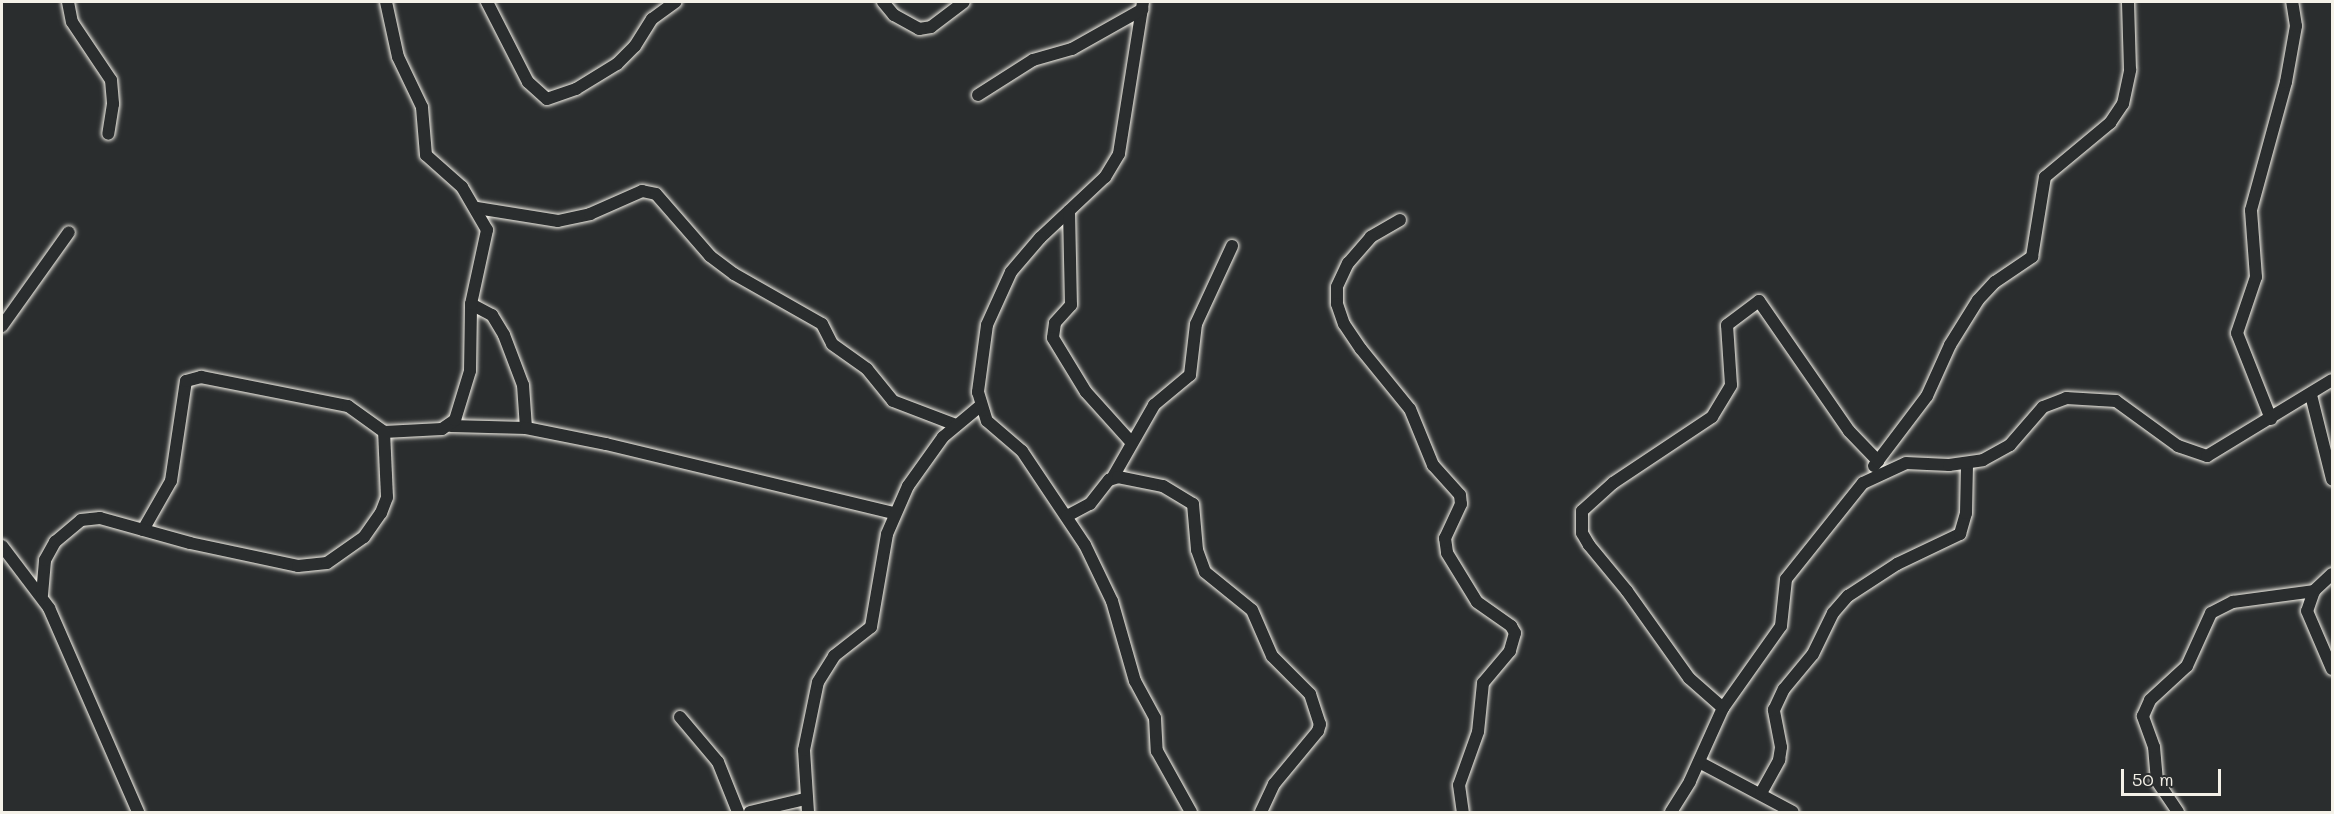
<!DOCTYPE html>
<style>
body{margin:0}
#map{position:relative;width:2334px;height:814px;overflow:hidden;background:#2a2d2e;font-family:Mali,sans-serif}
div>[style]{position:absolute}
.roads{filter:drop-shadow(0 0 2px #f4f1e8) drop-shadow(0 0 2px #f4f1e8)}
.street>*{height:12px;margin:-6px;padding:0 6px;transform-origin:6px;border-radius:6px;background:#2a2d2e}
span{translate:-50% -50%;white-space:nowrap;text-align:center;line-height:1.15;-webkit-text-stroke:6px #2a2d2e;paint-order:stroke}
.frame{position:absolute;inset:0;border:3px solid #f4f1e8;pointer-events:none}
.scale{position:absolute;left:2121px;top:769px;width:100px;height:27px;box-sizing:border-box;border:3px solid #f4f1e8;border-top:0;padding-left:8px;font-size:18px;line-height:21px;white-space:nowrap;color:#f4f1e8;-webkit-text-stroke:4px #2a2d2e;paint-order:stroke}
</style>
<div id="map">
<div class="roads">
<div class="street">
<i style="left:68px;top:2px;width:20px;rotate:79deg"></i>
<i style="left:72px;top:22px;width:70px;rotate:56.1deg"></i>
<i style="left:111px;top:80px;width:24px;rotate:85deg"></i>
<i style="left:113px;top:104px;width:30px;rotate:99deg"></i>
<i style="left:487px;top:2px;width:90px;rotate:62.9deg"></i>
<i style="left:528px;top:82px;width:25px;rotate:42deg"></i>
<i style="left:547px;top:99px;width:31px;rotate:-19deg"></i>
<i style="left:576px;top:89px;width:48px;rotate:-31.4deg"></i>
<i style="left:617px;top:64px;width:25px;rotate:-45deg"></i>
<i style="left:635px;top:46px;width:32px;rotate:-58deg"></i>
<i style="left:652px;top:19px;width:29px;rotate:-36deg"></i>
<i style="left:883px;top:2px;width:17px;rotate:50deg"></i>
<i style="left:894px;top:15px;width:29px;rotate:29deg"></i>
<i style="left:919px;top:29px;width:12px;rotate:-9deg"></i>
<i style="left:931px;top:27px;width:41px;rotate:-37.1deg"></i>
<i style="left:1143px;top:2px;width:154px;rotate:99deg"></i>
<i style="left:1119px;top:154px;width:27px;rotate:121deg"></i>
<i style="left:1105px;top:177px;width:89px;rotate:136.8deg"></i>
<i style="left:1040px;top:238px;width:45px;rotate:130.5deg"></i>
<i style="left:1011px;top:272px;width:58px;rotate:114.4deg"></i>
<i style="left:987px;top:325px;width:68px;rotate:97.7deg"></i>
<i style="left:978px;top:392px;width:30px;rotate:73deg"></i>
<i style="left:987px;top:421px;width:46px;rotate:40.6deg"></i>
<i style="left:1022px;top:451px;width:113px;rotate:56.2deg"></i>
<i style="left:1085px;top:545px;width:62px;rotate:64.3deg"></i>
<i style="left:1112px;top:601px;width:83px;rotate:74deg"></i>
<i style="left:1135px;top:681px;width:42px;rotate:61.6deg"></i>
<i style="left:1155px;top:718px;width:33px;rotate:87deg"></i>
<i style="left:1157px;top:751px;width:70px;rotate:60.9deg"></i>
<i style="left:978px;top:95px;width:65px;rotate:-32.5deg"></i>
<i style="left:1033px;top:60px;width:41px;rotate:-15.8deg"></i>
<i style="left:1072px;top:49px;width:81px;rotate:-29.4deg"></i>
<i style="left:477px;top:208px;width:82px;rotate:9.1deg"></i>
<i style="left:558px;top:221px;width:33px;rotate:-12deg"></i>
<i style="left:590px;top:214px;width:57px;rotate:-23.9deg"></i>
<i style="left:642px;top:191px;width:14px;rotate:12deg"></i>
<i style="left:656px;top:194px;width:82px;rotate:48.9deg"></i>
<i style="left:710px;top:256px;width:30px;rotate:37deg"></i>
<i style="left:734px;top:274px;width:101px;rotate:29.6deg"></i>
<i style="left:822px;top:324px;width:22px;rotate:63deg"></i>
<i style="left:832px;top:344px;width:43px;rotate:35.5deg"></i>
<i style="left:867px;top:369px;width:41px;rotate:50.9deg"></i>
<i style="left:893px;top:401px;width:67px;rotate:20.9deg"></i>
<i style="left:1069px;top:211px;width:94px;rotate:88.8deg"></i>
<i style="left:1071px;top:305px;width:24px;rotate:132deg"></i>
<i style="left:1055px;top:323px;width:15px;rotate:98deg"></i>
<i style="left:1053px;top:338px;width:63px;rotate:58.6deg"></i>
<i style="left:1086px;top:392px;width:67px;rotate:48deg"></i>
<i style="left:1400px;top:220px;width:34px;rotate:150deg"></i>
<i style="left:1371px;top:237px;width:35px;rotate:131deg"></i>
<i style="left:1348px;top:263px;width:26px;rotate:115deg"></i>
<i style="left:1337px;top:287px;width:17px;rotate:90deg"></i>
<i style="left:1337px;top:304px;width:21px;rotate:71deg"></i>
<i style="left:1344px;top:324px;width:30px;rotate:56deg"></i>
<i style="left:1361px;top:349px;width:77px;rotate:50.8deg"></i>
<i style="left:1410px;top:409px;width:61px;rotate:67.7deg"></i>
<i style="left:1433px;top:465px;width:40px;rotate:48deg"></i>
<i style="left:1460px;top:495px;width:9px;rotate:84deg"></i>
<i style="left:1461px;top:504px;width:38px;rotate:115deg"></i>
<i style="left:1445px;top:538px;width:15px;rotate:82deg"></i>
<i style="left:1447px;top:553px;width:57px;rotate:58.5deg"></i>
<i style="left:1477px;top:602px;width:42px;rotate:35.2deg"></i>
<i style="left:1511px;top:626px;width:8px;rotate:60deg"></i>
<i style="left:1515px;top:633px;width:19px;rotate:106deg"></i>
<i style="left:1510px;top:651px;width:42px;rotate:130.2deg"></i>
<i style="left:1483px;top:683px;width:49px;rotate:95.8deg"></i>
<i style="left:1478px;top:732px;width:56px;rotate:109.7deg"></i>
<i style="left:1459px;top:785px;width:27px;rotate:82deg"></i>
<i style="left:471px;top:304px;width:24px;rotate:28deg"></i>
<i style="left:492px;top:315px;width:23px;rotate:59deg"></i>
<i style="left:504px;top:335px;width:53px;rotate:69.2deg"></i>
<i style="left:523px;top:385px;width:43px;rotate:86deg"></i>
<i style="left:2px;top:326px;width:115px;rotate:-54.5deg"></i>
<i style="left:2311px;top:395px;width:87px;rotate:76deg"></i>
<i style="left:2271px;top:419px;width:92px;rotate:-111.6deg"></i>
<i style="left:2237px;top:333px;width:59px;rotate:-71.3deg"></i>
<i style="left:2256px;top:277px;width:67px;rotate:-94.3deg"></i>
<i style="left:2251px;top:210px;width:133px;rotate:-74.7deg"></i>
<i style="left:2286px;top:82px;width:57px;rotate:-79.9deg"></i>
<i style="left:2296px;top:26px;width:24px;rotate:-99deg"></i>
<i style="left:451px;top:426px;width:75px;rotate:1.5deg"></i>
<i style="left:526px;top:428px;width:82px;rotate:11.3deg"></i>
<i style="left:606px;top:444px;width:296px;rotate:13.5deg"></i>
<i style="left:1874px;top:466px;width:88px;rotate:-52.9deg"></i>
<i style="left:1927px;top:396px;width:56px;rotate:-65.7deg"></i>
<i style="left:1950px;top:345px;width:53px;rotate:-58.1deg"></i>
<i style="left:1978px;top:300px;width:25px;rotate:-47deg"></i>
<i style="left:1995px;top:282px;width:45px;rotate:-34deg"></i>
<i style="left:2032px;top:257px;width:81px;rotate:-80.8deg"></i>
<i style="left:2045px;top:177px;width:85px;rotate:-39.7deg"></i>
<i style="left:2110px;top:123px;width:23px;rotate:-56deg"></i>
<i style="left:2123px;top:104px;width:35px;rotate:-78deg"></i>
<i style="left:2130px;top:70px;width:68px;rotate:-91.7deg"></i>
<i style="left:1113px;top:477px;width:83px;rotate:-60.3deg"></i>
<i style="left:1154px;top:405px;width:47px;rotate:-39.8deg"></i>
<i style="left:1190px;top:375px;width:51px;rotate:-83.3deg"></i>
<i style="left:1196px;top:324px;width:86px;rotate:-65.2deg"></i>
<i style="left:1067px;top:516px;width:26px;rotate:-28deg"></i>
<i style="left:1090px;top:504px;width:31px;rotate:-52deg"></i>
<i style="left:1109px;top:480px;width:9px;rotate:-18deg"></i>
<i style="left:1118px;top:477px;width:46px;rotate:11.3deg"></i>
<i style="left:1163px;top:486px;width:35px;rotate:31deg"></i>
<i style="left:1193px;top:504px;width:46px;rotate:85deg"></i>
<i style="left:1197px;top:550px;width:23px;rotate:70deg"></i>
<i style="left:1205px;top:572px;width:60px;rotate:39deg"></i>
<i style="left:1252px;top:610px;width:50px;rotate:66.5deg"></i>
<i style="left:1272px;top:656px;width:54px;rotate:45deg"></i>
<i style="left:1310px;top:694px;width:32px;rotate:72deg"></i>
<i style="left:1320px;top:724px;width:7px;rotate:106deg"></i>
<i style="left:1318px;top:731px;width:69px;rotate:129.7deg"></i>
<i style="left:1274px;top:784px;width:31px;rotate:115deg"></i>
<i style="left:143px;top:530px;width:56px;rotate:-60.3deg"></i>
<i style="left:171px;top:481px;width:101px;rotate:-81.5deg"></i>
<i style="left:186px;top:381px;width:16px;rotate:-15deg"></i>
<i style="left:201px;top:377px;width:150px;rotate:11.2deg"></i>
<i style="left:348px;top:406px;width:44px;rotate:35.8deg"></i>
<i style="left:384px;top:432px;width:58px;rotate:-3deg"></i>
<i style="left:442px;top:429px;width:16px;rotate:-35deg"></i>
<i style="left:455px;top:420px;width:51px;rotate:-73deg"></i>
<i style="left:470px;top:371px;width:67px;rotate:-89.1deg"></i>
<i style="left:471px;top:304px;width:76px;rotate:-77.8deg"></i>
<i style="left:487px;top:230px;width:50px;rotate:-120.2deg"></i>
<i style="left:462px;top:187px;width:48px;rotate:-138.4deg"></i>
<i style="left:426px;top:155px;width:48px;rotate:-94.8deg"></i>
<i style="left:422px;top:107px;width:55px;rotate:-115.6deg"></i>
<i style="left:398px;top:57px;width:56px;rotate:-102.3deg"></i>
<i style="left:2px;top:546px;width:78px;rotate:52.8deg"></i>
<i style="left:49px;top:608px;width:223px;rotate:66.4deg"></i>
<i style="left:2332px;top:574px;width:25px;rotate:137deg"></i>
<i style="left:2314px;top:591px;width:21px;rotate:109deg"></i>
<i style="left:2307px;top:611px;width:63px;rotate:66.7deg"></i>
<i style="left:42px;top:595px;width:35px;rotate:-85deg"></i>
<i style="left:45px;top:560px;width:21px;rotate:-61deg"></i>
<i style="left:55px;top:542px;width:34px;rotate:-40deg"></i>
<i style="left:81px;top:520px;width:19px;rotate:-6deg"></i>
<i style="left:100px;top:518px;width:93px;rotate:15.5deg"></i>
<i style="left:190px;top:543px;width:110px;rotate:12deg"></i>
<i style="left:298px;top:566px;width:29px;rotate:-6deg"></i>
<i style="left:327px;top:563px;width:45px;rotate:-35.1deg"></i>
<i style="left:364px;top:537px;width:29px;rotate:-55deg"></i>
<i style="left:381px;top:513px;width:17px;rotate:-69deg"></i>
<i style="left:387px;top:497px;width:65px;rotate:-92.6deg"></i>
<i style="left:1723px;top:708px;width:45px;rotate:-138.6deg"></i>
<i style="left:1689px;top:678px;width:107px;rotate:-125.5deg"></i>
<i style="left:1627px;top:591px;width:60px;rotate:-129.6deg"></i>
<i style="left:1589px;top:545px;width:14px;rotate:-120deg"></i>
<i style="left:1582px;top:533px;width:22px;rotate:-90deg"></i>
<i style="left:1582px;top:511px;width:42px;rotate:-42.1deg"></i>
<i style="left:1613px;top:483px;width:119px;rotate:-33.7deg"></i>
<i style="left:1712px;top:417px;width:37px;rotate:-59deg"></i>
<i style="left:1731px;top:385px;width:60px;rotate:-93.8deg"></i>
<i style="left:1727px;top:325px;width:40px;rotate:-37deg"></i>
<i style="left:1759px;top:301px;width:158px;rotate:55.3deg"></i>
<i style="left:1849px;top:431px;width:42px;rotate:46deg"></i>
<i style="left:680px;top:717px;width:59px;rotate:49.8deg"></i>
<i style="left:718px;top:762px;width:54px;rotate:68.2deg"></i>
<i style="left:1699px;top:762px;width:106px;rotate:28deg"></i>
<i style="left:1761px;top:793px;width:38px;rotate:-61deg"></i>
<i style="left:1779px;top:760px;width:13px;rotate:-81deg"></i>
<i style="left:1781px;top:747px;width:38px;rotate:-101deg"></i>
<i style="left:1774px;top:710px;width:23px;rotate:-65deg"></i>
<i style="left:1784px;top:689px;width:45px;rotate:-50.4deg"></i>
<i style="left:1813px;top:654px;width:46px;rotate:-64deg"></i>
<i style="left:1833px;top:613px;width:23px;rotate:-49deg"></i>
<i style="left:1848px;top:596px;width:59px;rotate:-33.1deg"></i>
<i style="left:1897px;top:564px;width:70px;rotate:-25.5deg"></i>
<i style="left:1960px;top:534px;width:22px;rotate:-74deg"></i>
<i style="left:1966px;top:513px;width:49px;rotate:-88.8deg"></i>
<i style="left:750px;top:812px;width:57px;rotate:-13.3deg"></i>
<i style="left:808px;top:812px;width:62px;rotate:-93.7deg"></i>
<i style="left:804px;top:750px;width:69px;rotate:-78.4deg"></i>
<i style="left:818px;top:682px;width:31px;rotate:-58deg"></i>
<i style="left:834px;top:656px;width:47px;rotate:-38.1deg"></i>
<i style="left:871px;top:627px;width:94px;rotate:-80.2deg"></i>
<i style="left:887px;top:534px;width:52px;rotate:-66.4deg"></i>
<i style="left:908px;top:486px;width:60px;rotate:-54.5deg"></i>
<i style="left:943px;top:437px;width:47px;rotate:-39.8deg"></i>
<i style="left:1671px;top:812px;width:36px;rotate:-58deg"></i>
<i style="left:1690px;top:781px;width:80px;rotate:-65.7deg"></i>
<i style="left:1723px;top:708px;width:100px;rotate:-54.7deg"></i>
<i style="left:1781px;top:626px;width:47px;rotate:-83.9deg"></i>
<i style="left:1786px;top:579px;width:123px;rotate:-51.3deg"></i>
<i style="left:1863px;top:483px;width:47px;rotate:-24.9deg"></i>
<i style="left:1906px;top:463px;width:43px;rotate:2.7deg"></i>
<i style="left:1949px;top:465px;width:34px;rotate:-8deg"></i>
<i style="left:1983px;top:460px;width:31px;rotate:-29deg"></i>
<i style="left:2010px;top:445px;width:50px;rotate:-49deg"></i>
<i style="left:2043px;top:407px;width:25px;rotate:-21deg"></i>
<i style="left:2066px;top:398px;width:50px;rotate:3.4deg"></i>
<i style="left:2116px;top:401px;width:77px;rotate:36deg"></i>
<i style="left:2178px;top:446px;width:31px;rotate:19deg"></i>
<i style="left:2207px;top:456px;width:146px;rotate:-31.3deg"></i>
<i style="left:2178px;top:812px;width:37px;rotate:-124deg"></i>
<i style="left:2157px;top:781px;width:34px;rotate:-95deg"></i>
<i style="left:2154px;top:747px;width:33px;rotate:-110deg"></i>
<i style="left:2143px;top:716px;width:17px;rotate:-66deg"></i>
<i style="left:2150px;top:700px;width:50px;rotate:-42.6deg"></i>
<i style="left:2187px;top:666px;width:58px;rotate:-65.6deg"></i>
<i style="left:2211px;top:613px;width:25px;rotate:-27deg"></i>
<i style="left:2233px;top:602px;width:82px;rotate:-7.7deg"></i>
</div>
</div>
<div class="frame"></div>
<div class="scale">50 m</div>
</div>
